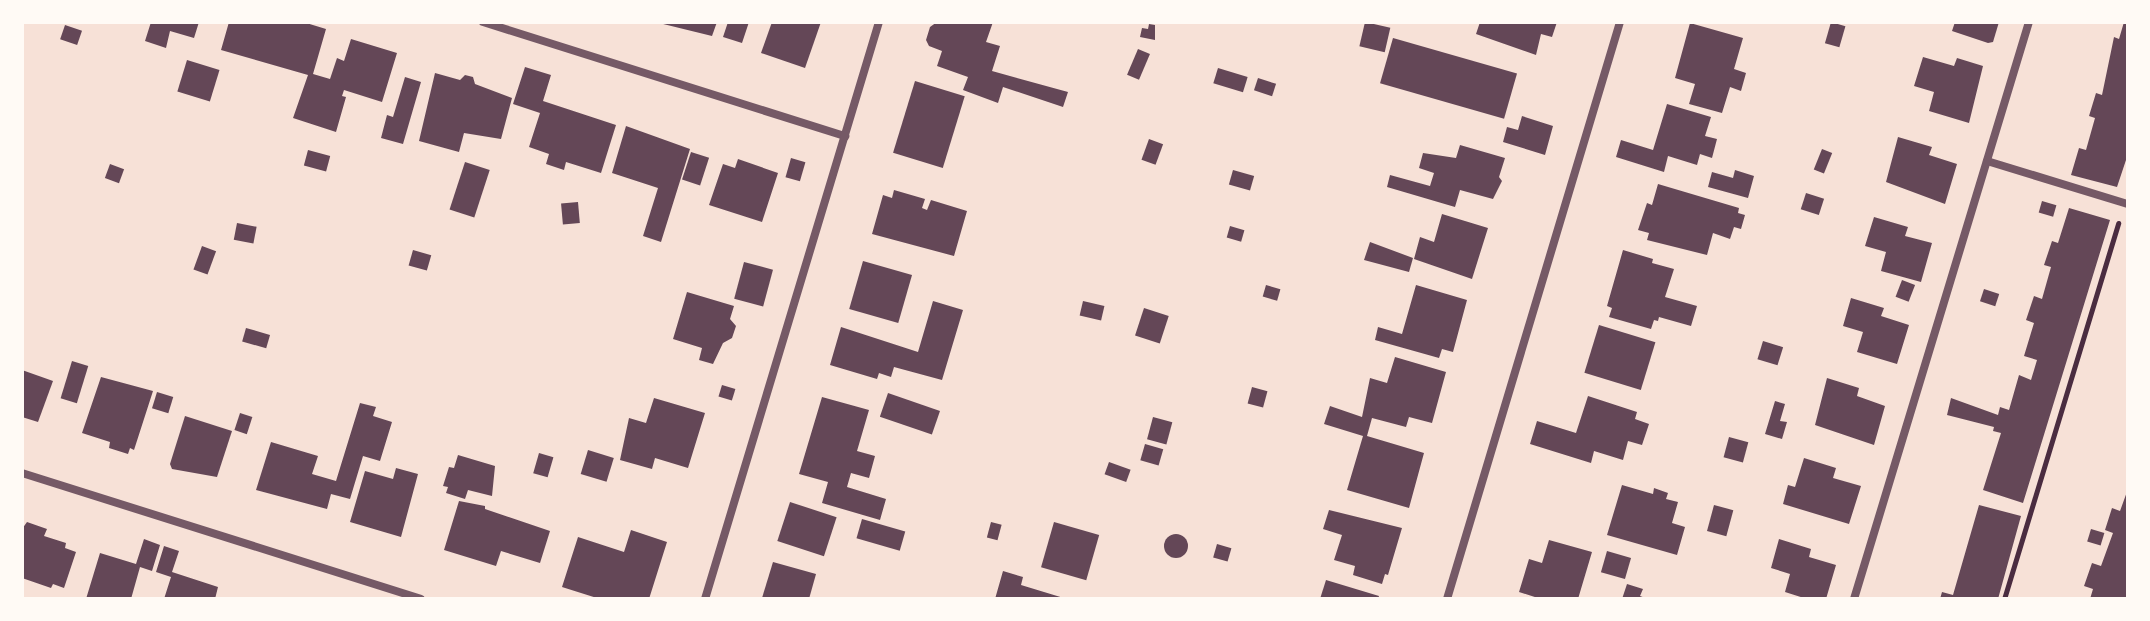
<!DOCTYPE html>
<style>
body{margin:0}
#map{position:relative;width:2150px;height:621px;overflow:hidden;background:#f7e1d7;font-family:"Fira Sans",sans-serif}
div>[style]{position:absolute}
.building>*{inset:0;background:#644757;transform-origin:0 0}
.round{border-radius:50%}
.path>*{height:5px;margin:-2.5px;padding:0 2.5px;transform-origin:2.5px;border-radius:2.5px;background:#4a2c40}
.minor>*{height:8px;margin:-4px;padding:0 4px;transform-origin:4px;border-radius:4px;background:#755966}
span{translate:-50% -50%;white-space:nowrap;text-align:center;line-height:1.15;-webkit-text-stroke:8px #fffaf5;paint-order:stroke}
.frame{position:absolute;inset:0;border:24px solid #fffaf5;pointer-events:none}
</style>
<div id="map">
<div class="building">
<i style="clip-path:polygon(151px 22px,199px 22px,194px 38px,170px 31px,166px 48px,145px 41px)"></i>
<i style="clip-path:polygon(229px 22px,303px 22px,326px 29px,313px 74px,330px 79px,337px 58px,344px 61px,351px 39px,397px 53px,382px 102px,344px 90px,342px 96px,346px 97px,336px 132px,293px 118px,308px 75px,221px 50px)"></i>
<i style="clip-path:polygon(655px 22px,717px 22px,712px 36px)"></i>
<i style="clip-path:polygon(728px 22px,749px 22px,742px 43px,723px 37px)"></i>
<i style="clip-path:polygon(772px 22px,821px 22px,805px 68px,761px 53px)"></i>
<i style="clip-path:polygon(937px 22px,993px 22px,986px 42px,1000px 46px,992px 71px,1068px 92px,1063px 107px,1003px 87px,998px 103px,963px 90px,968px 77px,937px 66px,942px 51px,929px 46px,926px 40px,930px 27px)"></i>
<i style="left:1365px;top:22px;width:26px;height:25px;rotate:13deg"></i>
<i style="clip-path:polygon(1480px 22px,1557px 22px,1552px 37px,1541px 34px,1536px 55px,1476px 34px)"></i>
<i style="left:1831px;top:22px;width:15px;height:22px;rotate:16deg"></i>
<i style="clip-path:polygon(1955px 22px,1999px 22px,1993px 42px,1988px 43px,1952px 31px)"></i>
<i style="clip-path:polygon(2124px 22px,2128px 22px,2128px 154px,2117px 187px,2071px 175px,2079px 148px,2086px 150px,2095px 118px,2089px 116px,2096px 93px,2102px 95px,2114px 37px,2119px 39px)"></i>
<i style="clip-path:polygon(1690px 23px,1743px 38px,1734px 69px,1746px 73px,1741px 91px,1730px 87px,1722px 113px,1689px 104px,1695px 84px,1675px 78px)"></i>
<i style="clip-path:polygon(1149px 24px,1155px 25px,1155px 40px,1140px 37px,1142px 28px,1148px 29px)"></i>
<i style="left:65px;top:25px;width:18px;height:15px;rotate:19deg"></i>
<i style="left:1393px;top:38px;width:129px;height:47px;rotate:16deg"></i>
<i style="left:1138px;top:49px;width:13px;height:28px;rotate:23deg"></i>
<i style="clip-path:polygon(1923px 57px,1954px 66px,1957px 58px,1983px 66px,1969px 123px,1929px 111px,1934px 92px,1914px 86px)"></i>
<i style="left:187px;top:60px;width:34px;height:33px;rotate:17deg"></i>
<i style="clip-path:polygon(525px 67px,551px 75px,543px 101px,616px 125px,601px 173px,566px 162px,564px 170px,546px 164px,549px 154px,529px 147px,540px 113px,513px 104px)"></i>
<i style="left:1218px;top:68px;width:31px;height:16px;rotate:17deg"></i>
<i style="clip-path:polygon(435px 73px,460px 80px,465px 75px,473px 77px,475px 84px,512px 98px,501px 139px,464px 133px,459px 152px,419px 141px)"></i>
<i style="clip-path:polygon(405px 77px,421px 82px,403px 144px,381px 138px,387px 115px,393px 117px)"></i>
<i style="left:1258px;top:78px;width:19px;height:13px;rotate:18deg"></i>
<i style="left:915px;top:81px;width:52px;height:75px;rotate:17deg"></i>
<i style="clip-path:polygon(1667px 104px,1711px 117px,1705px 136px,1717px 139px,1712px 158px,1700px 154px,1697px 165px,1668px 156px,1664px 172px,1616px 157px,1621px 140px,1653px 150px)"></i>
<i style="clip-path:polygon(1522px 116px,1553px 126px,1545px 155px,1503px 142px,1507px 127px,1518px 130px)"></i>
<i style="clip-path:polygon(626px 126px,690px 149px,661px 242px,643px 236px,658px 188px,612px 173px)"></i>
<i style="clip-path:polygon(1898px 137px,1932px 147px,1929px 155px,1957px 164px,1945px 204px,1886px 182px)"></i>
<i style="left:1149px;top:139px;width:15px;height:22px;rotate:20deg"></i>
<i style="clip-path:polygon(1460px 145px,1505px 158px,1499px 177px,1502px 181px,1493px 199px,1460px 190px,1455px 207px,1387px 187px,1390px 175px,1430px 186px,1434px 173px,1419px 168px,1423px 153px,1456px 158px)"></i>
<i style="left:1822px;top:149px;width:11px;height:22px;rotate:22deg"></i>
<i style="left:308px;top:150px;width:23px;height:16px;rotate:15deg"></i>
<i style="left:691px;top:152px;width:19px;height:29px;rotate:18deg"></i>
<i style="left:791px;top:158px;width:15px;height:20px;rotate:16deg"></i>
<i style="clip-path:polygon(738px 159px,778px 173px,762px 222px,709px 205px,723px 164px,735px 168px)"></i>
<i style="left:465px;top:162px;width:26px;height:50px;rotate:18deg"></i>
<i style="left:110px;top:164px;width:15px;height:15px;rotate:20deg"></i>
<i style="left:1233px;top:170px;width:22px;height:15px;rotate:16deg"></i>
<i style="clip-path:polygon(1735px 170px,1754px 176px,1748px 198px,1708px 187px,1712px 172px,1733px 178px)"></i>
<i style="clip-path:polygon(1658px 184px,1739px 208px,1738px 213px,1745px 215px,1741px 229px,1734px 227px,1730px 239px,1713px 233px,1707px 255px,1647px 240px,1649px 233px,1638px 230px,1647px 203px,1652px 205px)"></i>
<i style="clip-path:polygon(894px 190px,925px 199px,922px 208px,927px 210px,931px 200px,967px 211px,954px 256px,872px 234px,883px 195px,892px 198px)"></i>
<i style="left:1806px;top:193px;width:19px;height:17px;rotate:18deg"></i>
<i style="left:2042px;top:201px;width:15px;height:12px;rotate:16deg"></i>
<i style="left:578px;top:202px;width:21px;height:17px;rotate:85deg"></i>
<i style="clip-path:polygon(2069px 208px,2110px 220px,2023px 503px,1983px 490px,2001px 433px,1993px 431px,1994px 427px,1947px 415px,1951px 398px,1998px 415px,2000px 407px,2009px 410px,2019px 375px,2031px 380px,2037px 360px,2024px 356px,2034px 323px,2026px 320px,2034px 296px,2042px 299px,2051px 267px,2044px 265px,2052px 241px,2058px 243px)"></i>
<i style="clip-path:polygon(1442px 214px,1488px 228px,1472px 279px,1414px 259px,1420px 237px,1434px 242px)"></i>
<i style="clip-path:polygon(1874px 217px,1908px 227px,1905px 236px,1932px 243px,1921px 282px,1881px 271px,1886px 252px,1865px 246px)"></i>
<i style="left:237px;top:223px;width:20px;height:17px;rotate:11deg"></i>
<i style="left:1230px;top:226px;width:15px;height:12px;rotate:16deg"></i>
<i style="clip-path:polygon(1370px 242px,1413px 258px,1409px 272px,1364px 260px)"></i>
<i style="left:202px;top:246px;width:15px;height:25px;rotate:20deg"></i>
<i style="left:413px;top:250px;width:19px;height:16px;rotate:16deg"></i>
<i style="clip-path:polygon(1623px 250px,1653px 259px,1652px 263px,1674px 269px,1665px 297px,1697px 306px,1691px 326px,1659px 317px,1658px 321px,1654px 320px,1651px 329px,1609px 317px,1612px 308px,1607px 306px)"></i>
<i style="left:863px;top:261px;width:51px;height:50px;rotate:16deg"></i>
<i style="left:744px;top:262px;width:30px;height:38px;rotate:15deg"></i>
<i style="left:1902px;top:280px;width:14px;height:18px;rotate:21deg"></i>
<i style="left:1266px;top:285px;width:15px;height:12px;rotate:16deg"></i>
<i style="clip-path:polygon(1416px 285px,1467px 300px,1453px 352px,1442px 349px,1439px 358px,1375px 340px,1378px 327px,1402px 334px)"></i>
<i style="left:1984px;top:289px;width:16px;height:13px;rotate:18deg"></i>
<i style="clip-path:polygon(687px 292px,734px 306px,730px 319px,736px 326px,732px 338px,723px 343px,713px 364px,699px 360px,702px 348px,673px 339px)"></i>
<i style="clip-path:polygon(1851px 298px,1884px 308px,1881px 316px,1909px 325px,1897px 364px,1857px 352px,1863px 332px,1843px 326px)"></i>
<i style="clip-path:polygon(933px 301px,963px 310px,942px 380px,894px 367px,891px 377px,879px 373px,877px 379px,830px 365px,841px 327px,918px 352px)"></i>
<i style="left:1083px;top:301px;width:22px;height:15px;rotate:13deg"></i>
<i style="left:1144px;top:308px;width:26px;height:29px;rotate:18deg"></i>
<i style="left:1599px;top:325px;width:59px;height:50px;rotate:17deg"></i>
<i style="left:246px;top:328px;width:25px;height:14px;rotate:16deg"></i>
<i style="left:1763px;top:341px;width:21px;height:19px;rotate:17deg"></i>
<i style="clip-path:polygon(1395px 357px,1446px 372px,1432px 423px,1409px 417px,1406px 427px,1372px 418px,1367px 436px,1424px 453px,1409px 508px,1347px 490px,1363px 436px,1324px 424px,1330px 406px,1362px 417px,1370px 378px,1387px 383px)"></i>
<i style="left:72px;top:361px;width:17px;height:39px;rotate:17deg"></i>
<i style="clip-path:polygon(22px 370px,53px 381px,38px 422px,22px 417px)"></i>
<i style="clip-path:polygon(101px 377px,153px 391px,134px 450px,130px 448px,128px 454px,109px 448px,110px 442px,82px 433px)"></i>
<i style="clip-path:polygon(1827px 378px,1859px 388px,1857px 396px,1885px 406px,1874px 445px,1815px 425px)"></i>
<i style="left:722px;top:385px;width:14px;height:12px;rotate:17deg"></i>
<i style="left:1252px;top:387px;width:16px;height:17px;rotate:15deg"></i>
<i style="left:157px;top:392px;width:17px;height:17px;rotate:17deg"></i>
<i style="left:888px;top:393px;width:55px;height:25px;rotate:19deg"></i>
<i style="clip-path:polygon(1588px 396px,1637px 412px,1635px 419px,1649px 424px,1642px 445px,1628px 441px,1623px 460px,1594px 451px,1591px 463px,1530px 444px,1537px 421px,1576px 433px)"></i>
<i style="clip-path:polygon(822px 397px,869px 410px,857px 451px,875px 456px,869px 478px,851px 473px,847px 487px,886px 499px,880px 520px,822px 503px,828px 482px,799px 474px)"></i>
<i style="clip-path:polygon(654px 398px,705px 413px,688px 468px,655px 458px,652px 469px,620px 460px,629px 418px,646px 423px)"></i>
<i style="clip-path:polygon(1775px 401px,1785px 404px,1780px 421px,1787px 422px,1782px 439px,1765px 434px)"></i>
<i style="clip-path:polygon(360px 403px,376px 407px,373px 416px,392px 422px,380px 461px,363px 456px,350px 499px,331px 494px,327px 509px,256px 490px,271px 442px,318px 456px,312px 474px,336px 481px)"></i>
<i style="left:240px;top:413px;width:13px;height:18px;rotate:18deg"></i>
<i style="clip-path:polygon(185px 416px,232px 431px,217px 477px,172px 469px,170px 464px)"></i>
<i style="left:1153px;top:417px;width:20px;height:23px;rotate:15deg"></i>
<i style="left:1729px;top:437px;width:20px;height:21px;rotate:15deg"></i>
<i style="left:1145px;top:444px;width:19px;height:17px;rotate:16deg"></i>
<i style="left:588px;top:450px;width:27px;height:25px;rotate:17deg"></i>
<i style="left:539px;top:453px;width:15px;height:21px;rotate:16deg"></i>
<i style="clip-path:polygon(458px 455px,495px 466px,492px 496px,468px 490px,465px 499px,446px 493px,448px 487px,443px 486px,449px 467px,454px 468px)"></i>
<i style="clip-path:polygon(1804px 458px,1836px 468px,1833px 478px,1861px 486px,1849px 524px,1783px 504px,1788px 485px,1795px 487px)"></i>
<i style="left:1109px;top:462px;width:23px;height:13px;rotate:20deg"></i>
<i style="clip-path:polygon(396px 468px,418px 474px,401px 537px,350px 522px,365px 471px,393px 479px)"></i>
<i style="clip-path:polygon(1622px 485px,1653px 494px,1654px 488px,1668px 493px,1666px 499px,1678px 502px,1672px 523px,1685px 527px,1677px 555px,1607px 535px)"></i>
<i style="clip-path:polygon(2128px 489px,2128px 599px,2090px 599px,2093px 589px,2084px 586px,2092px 563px,2101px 566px,2113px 533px,2105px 530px,2112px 508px,2120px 511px)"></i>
<i style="clip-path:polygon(459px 501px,485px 506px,485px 509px,550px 531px,540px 563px,501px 551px,496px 566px,444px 550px)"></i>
<i style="left:790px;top:502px;width:49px;height:41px;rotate:18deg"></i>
<i style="left:1714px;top:505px;width:20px;height:27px;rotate:15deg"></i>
<i style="clip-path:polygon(1979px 505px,2021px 516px,1998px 599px,1940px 599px,1942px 592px,1953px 595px)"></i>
<i style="clip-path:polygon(1329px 510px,1402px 528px,1388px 575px,1385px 574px,1382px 584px,1353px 575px,1355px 566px,1334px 560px,1342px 535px,1323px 529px)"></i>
<i style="left:862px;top:519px;width:45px;height:20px;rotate:16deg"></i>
<i style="clip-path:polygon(27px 522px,47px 529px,44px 536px,66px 543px,65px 548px,76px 552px,64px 588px,53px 584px,51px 588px,22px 578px,22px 529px)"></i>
<i style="left:991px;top:522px;width:11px;height:16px;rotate:15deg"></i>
<i style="left:1054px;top:522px;width:47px;height:47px;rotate:16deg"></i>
<i style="left:2091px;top:529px;width:14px;height:13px;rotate:17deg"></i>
<i style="clip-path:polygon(631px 530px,667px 542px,649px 599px,600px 599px,562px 587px,578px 537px,624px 552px)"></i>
<i class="round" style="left:1164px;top:534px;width:24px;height:24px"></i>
<i style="clip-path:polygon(144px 539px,160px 545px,152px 571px,140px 567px,131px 599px,86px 599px,100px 553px,136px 564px)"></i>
<i style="clip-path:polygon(1779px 539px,1811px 549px,1809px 557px,1836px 565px,1826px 599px,1807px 599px,1785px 592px,1790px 574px,1771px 568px)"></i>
<i style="clip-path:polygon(1549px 540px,1592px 552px,1578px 599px,1541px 599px,1519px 592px,1529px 559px,1542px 563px)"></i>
<i style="left:1217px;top:544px;width:15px;height:14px;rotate:16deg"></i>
<i style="clip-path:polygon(164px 546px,179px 551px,172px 572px,218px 587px,215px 599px,164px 599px,171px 577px,156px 572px)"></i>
<i style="left:1607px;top:551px;width:25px;height:22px;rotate:16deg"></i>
<i style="clip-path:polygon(773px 562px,816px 574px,809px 599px,762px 598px)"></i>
<i style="clip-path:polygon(1003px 571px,1023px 577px,1021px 585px,1067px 599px,995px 599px)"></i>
<i style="clip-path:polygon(1326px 580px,1379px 596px,1378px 599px,1320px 599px)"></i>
<i style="clip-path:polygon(1627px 584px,1643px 589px,1640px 596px,1648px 599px,1622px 599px)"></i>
</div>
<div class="path">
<i style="left:2004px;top:599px;width:393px;rotate:-73.1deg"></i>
</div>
<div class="minor">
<i style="left:483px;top:22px;width:380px;rotate:17.5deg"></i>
<i style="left:1987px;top:161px;width:147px;rotate:17deg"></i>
<i style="left:22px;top:473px;width:418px;rotate:17.5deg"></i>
<i style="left:705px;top:599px;width:603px;rotate:-73.22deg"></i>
<i style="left:1447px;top:599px;width:602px;rotate:-73.31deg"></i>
<i style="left:1854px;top:599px;width:603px;rotate:-73.13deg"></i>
</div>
<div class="frame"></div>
</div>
